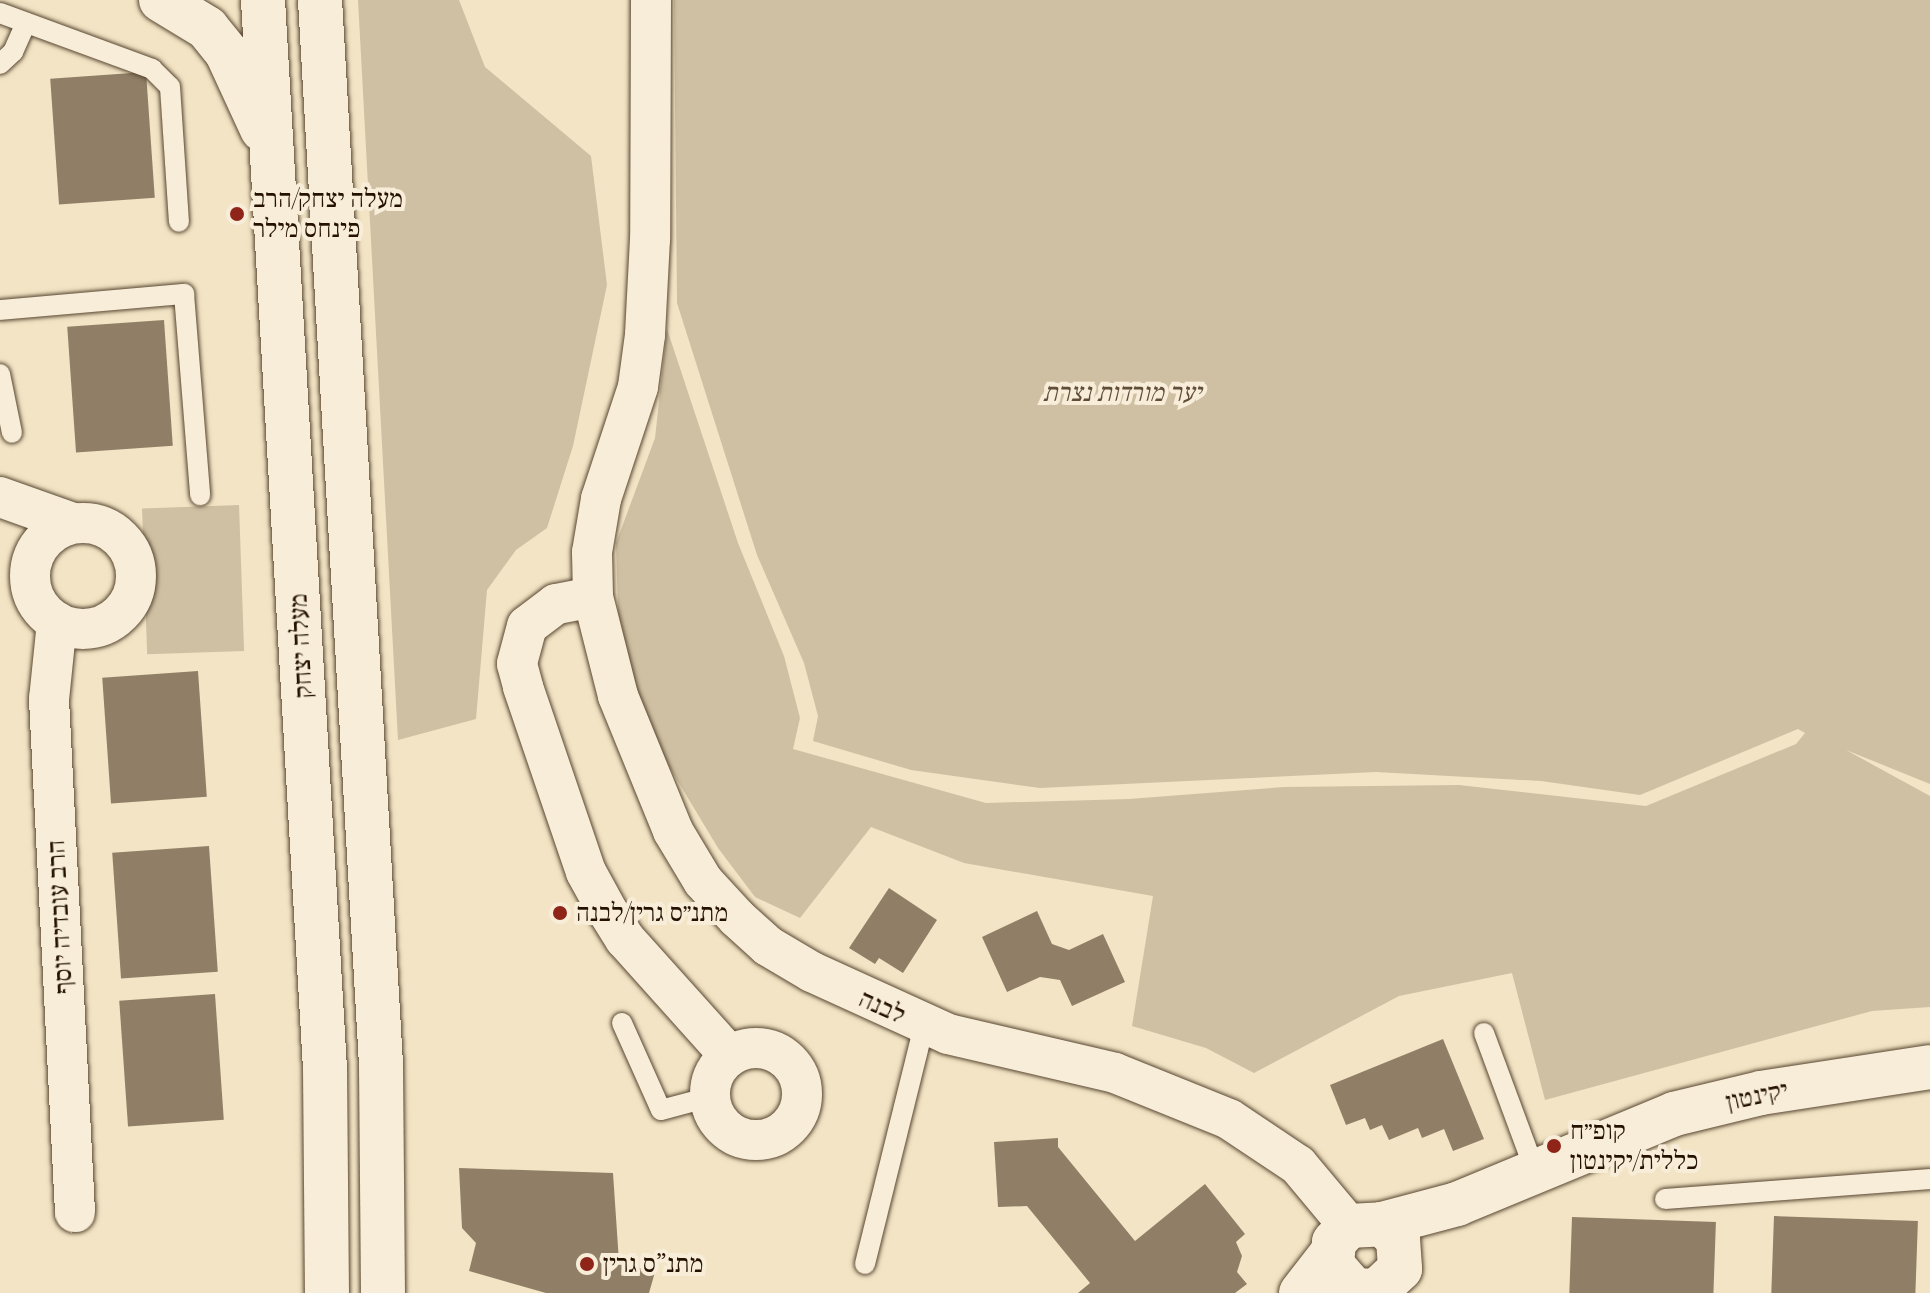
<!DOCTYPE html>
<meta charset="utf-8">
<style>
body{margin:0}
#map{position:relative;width:1930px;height:1293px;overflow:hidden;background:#f2e4c4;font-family:"IM FELL French Canon","Frank Ruhl Libre",serif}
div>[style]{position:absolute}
.green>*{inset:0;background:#cfc0a3;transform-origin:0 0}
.building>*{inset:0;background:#907f66;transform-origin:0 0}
.roads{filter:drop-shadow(0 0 2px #584631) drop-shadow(0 0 2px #584631)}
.lane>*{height:20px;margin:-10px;padding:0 10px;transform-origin:10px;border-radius:10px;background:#f7edd9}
.street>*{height:40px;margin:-20px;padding:0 20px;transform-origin:20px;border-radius:20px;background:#f7edd9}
.street>.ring{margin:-20px;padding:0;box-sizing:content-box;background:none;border:40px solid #f7edd9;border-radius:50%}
.secondary>*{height:44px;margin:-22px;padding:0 22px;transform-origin:22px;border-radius:22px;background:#f7edd9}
.dots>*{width:22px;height:22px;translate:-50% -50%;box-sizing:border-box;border:4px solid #f7edd9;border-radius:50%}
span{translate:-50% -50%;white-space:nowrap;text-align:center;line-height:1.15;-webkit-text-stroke:8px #f7edd9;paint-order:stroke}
.poi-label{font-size:26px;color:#251100}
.left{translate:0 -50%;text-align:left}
.park-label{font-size:26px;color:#604e39;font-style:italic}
.street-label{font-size:26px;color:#251100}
</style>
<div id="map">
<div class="green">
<i style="clip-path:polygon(358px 0,459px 0,485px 67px,591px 156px,607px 285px,573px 446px,547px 528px,516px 550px,487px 590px,476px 719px,398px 740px)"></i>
<i style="clip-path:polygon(674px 0,1930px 0,1930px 784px,1846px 750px,1930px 796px,1930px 1007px,1872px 1011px,1545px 1100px,1512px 973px,1399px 996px,1254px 1073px,1206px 1048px,1132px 1026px,1153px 896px,964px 863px,871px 827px,800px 918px,755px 897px,718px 848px,641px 720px,618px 611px,616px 543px,655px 438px,667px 329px,738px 543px,784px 656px,800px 718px,793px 749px,986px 803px,1129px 799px,1284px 787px,1459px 785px,1646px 806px,1796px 744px,1805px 733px,1798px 729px,1640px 795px,1541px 781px,1376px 772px,1040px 788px,911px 770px,813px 741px,818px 716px,804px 663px,757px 555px,677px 303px)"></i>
<i style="left:239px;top:505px;width:146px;height:97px;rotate:88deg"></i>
</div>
<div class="building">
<i style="left:146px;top:72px;width:126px;height:96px;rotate:86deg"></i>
<i style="left:164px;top:320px;width:126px;height:97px;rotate:86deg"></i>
<i style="left:198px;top:671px;width:126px;height:96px;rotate:86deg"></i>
<i style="left:209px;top:846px;width:126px;height:97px;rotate:86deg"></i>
<i style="clip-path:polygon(889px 888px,937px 920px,903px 973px,879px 958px,875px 964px,849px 948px)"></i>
<i style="clip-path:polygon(1037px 911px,1052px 944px,1069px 950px,1103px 934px,1125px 982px,1072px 1006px,1060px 980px,1040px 977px,1007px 992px,982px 937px)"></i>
<i style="left:215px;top:994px;width:126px;height:96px;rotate:86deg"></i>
<i style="clip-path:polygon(1443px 1039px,1484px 1139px,1453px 1151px,1444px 1129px,1422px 1138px,1418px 1128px,1389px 1140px,1382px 1125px,1370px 1130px,1365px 1118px,1346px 1125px,1330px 1085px)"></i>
<i style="clip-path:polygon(1058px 1138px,1058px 1147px,1135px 1241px,1205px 1184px,1245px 1234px,1236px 1242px,1242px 1256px,1237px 1272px,1247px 1284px,1235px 1293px,1078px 1293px,1090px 1283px,1027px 1206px,998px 1207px,994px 1142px)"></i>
<i style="clip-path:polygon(459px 1168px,613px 1173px,619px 1262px,655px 1272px,649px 1293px,546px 1293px,469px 1271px,476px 1243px,462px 1228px)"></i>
<i style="left:1774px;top:1216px;width:144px;height:77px;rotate:2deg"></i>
<i style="left:1572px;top:1217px;width:144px;height:76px;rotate:2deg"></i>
</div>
<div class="roads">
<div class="lane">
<i style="left:0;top:13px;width:162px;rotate:20.2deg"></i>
<i style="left:152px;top:69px;width:25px;rotate:45deg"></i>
<i style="left:170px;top:87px;width:135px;rotate:86.2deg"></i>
<i style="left:0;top:64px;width:18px;rotate:-43deg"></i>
<i style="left:13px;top:52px;width:32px;rotate:-66deg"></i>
<i style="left:0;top:310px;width:185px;rotate:-5deg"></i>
<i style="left:184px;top:294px;width:202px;rotate:85.4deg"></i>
<i style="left:0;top:374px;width:60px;rotate:78.5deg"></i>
<i style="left:622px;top:1023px;width:95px;rotate:65.9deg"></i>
<i style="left:661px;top:1110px;width:51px;rotate:-14.9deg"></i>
<i style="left:1484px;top:1033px;width:147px;rotate:69.7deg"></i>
<i style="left:1665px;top:1199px;width:266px;rotate:-4.3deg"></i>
<i style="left:865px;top:1264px;width:246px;rotate:-76.1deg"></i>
</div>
<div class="street">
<i style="left:651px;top:0;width:239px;rotate:90.2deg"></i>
<i style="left:650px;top:239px;width:96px;rotate:93deg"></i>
<i style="left:645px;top:335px;width:52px;rotate:97.7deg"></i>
<i style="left:638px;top:387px;width:118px;rotate:108.3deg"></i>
<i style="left:601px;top:499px;width:54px;rotate:99.6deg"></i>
<i style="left:592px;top:552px;width:45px;rotate:88.7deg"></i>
<i style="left:593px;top:597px;width:102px;rotate:75.8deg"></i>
<i style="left:618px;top:696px;width:146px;rotate:67.8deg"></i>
<i style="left:673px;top:831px;width:58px;rotate:59deg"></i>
<i style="left:703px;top:881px;width:50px;rotate:47.4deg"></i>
<i style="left:737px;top:918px;width:42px;rotate:42.1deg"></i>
<i style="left:768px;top:946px;width:51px;rotate:30.6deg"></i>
<i style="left:812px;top:972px;width:149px;rotate:24.5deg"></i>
<i style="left:948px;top:1034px;width:171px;rotate:13.1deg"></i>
<i style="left:1115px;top:1073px;width:123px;rotate:22deg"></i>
<i style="left:1229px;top:1119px;width:83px;rotate:33.7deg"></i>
<i style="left:1298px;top:1165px;width:80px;rotate:50.1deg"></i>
<i style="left:0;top:497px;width:77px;rotate:19.6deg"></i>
<i class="ring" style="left:30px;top:523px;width:66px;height:66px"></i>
<i style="left:593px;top:597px;width:38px;rotate:169deg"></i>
<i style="left:556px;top:604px;width:36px;rotate:143deg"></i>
<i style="left:527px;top:626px;width:39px;rotate:105deg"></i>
<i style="left:517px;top:664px;width:24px;rotate:75deg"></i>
<i style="left:523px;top:687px;width:195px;rotate:71.2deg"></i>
<i style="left:586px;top:872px;width:46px;rotate:61.2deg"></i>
<i style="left:608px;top:912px;width:32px;rotate:58deg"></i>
<i style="left:625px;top:939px;width:157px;rotate:48.1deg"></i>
<i style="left:57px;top:622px;width:77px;rotate:95.9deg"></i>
<i style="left:49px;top:699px;width:514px;rotate:87.1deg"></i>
<i class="ring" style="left:710px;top:1048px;width:52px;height:52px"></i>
</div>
<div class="secondary">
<i style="left:161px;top:0;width:54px;rotate:31.3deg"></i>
<i style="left:207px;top:28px;width:32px;rotate:51deg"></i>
<i style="left:227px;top:53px;width:84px;rotate:65.3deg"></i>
<i style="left:263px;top:0;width:1070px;rotate:86.68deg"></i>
<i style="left:325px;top:1068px;width:225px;rotate:89.5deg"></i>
<i style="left:320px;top:0;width:1068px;rotate:86.72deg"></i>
<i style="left:381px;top:1066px;width:227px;rotate:89.5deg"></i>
<i style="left:1382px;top:1224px;width:22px;rotate:43deg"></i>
<i style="left:1398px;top:1239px;width:30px;rotate:86deg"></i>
<i style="left:1400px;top:1269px;width:33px;rotate:137deg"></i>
<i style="left:1376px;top:1291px;width:22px;rotate:-177deg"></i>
<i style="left:1354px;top:1290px;width:33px;rotate:-131deg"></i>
<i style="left:1332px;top:1265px;width:23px;rotate:-85deg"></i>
<i style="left:1334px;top:1242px;width:22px;rotate:-47deg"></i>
<i style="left:1349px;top:1226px;width:33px;rotate:-3deg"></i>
<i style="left:1382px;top:1224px;width:78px;rotate:-14.9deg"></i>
<i style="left:1457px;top:1204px;width:235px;rotate:-22.5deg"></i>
<i style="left:1674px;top:1114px;width:89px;rotate:-13.6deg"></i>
<i style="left:1761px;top:1093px;width:171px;rotate:-8.7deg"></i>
<i style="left:1301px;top:1293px;width:51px;rotate:-52.2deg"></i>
</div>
</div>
<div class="dots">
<i style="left:237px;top:214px;background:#8f2418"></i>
<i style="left:560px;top:913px;background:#8f2418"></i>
<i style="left:1554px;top:1146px;background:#8f2418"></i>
<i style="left:587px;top:1264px;background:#8f2418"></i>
</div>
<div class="poi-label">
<span class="left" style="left:253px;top:214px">מעלה יצחק/הרב<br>פינחס מילר</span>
<span class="left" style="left:576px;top:913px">מתנ״ס גרין/לבנה</span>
<span class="left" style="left:1570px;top:1146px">קופ״ח<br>כללית/יקינטון</span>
<span class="left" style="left:603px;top:1264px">מתנ"ס גרין</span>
</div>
<div class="park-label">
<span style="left:1122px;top:393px">יער מורדות נצרת</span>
</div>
<div class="street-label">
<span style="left:301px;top:646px;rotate:-93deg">מעלה יצחק</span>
<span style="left:60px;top:917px;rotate:-93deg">הרב עובדיה יוסף</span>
<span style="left:882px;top:1007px;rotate:24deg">לבנה</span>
<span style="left:1757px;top:1096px;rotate:-12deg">יקינטון</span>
</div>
</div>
